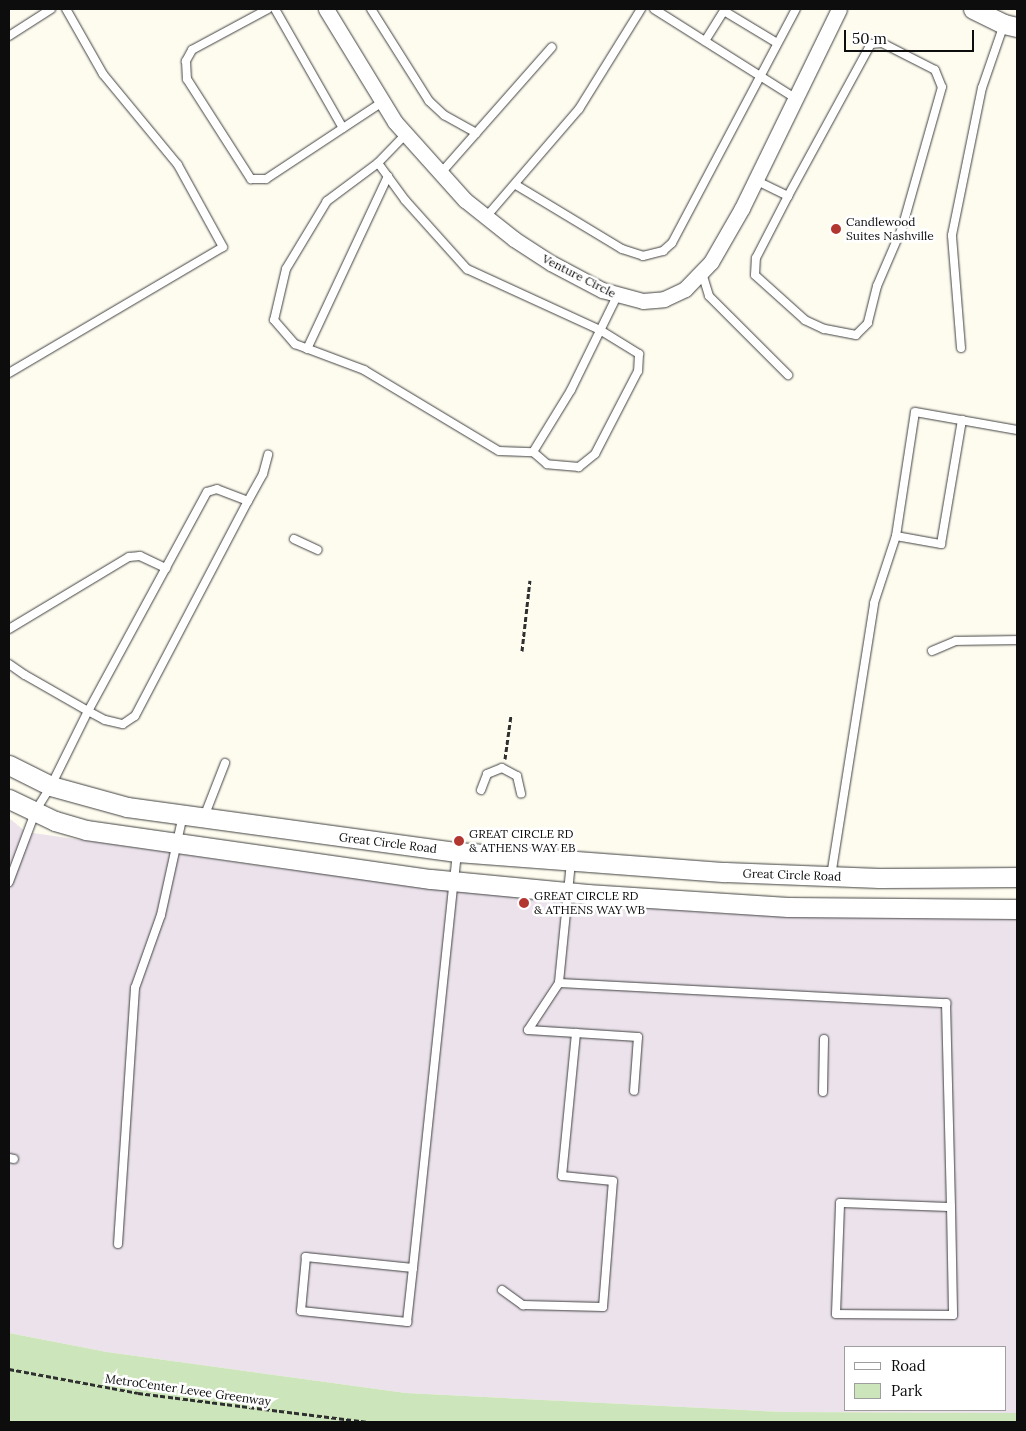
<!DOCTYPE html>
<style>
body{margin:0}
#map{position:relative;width:1026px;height:1431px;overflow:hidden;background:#fefcef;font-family:Lora,serif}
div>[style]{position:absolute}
.industrial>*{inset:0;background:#ebe2eb}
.green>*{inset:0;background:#cde5bb}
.path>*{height:3px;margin-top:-1.5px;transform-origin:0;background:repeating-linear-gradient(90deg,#2f2f2f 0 5px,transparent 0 7.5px)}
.roads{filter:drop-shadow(0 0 1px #404040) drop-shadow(0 0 1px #404040)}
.service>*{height:8px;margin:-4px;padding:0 4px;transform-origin:4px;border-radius:4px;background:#fff}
.minor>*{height:15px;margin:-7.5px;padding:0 7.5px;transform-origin:7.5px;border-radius:7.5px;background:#fff}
.tertiary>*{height:19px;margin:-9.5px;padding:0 9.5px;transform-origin:9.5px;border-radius:9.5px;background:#fff}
.dots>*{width:14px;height:14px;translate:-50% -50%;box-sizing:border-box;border:2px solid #fff;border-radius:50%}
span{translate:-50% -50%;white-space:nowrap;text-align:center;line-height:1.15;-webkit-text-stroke:5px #fff;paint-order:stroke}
.poi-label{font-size:12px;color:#0d0d0d}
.left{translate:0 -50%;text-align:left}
.street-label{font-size:12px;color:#0d0d0d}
.frame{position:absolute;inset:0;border:10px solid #0d0d0d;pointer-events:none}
.legend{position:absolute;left:844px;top:1346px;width:162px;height:65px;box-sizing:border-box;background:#fff;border:1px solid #9e9e9e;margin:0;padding:6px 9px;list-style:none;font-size:15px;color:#0d0d0d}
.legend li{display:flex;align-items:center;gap:10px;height:25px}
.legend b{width:25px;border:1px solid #9e9e9e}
.scale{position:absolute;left:844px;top:30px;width:130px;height:22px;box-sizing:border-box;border:2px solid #0d0d0d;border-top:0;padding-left:6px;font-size:15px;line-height:18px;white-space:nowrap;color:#0d0d0d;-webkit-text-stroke:4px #fff;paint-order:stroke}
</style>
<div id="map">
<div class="industrial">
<i style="clip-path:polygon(evenodd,9px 818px,26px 832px,276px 868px,515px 897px,728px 914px,1017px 917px,1017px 1413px,783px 1412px,406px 1393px,107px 1352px,9px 1333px,9px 818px,845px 1347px,1005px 1347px,1005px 1410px,845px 1410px,845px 1347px)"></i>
</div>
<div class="green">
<i style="clip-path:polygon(9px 1333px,107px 1352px,406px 1393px,783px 1412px,1017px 1413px,1017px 1422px,9px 1422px)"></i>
</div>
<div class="path">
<i style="left:522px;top:651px;width:71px;rotate:-83.6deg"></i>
<i style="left:505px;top:759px;width:44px;rotate:-82.2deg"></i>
<i style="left:9px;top:1369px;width:131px;rotate:10.5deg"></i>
<i style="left:138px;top:1393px;width:230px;rotate:7.2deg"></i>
</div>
<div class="roads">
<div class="service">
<i style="left:268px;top:9px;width:86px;rotate:151.7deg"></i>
<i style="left:192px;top:50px;width:13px;rotate:119deg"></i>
<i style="left:186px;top:61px;width:18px;rotate:87deg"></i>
<i style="left:187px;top:79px;width:119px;rotate:57.4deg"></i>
<i style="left:251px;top:179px;width:15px"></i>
<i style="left:266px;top:179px;width:138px;rotate:-33.5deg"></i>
<i style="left:275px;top:9px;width:137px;rotate:60.3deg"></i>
<i style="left:371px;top:9px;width:109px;rotate:57.8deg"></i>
<i style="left:429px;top:101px;width:21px;rotate:43deg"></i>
<i style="left:444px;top:115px;width:37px;rotate:29deg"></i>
<i style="left:654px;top:9px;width:167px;rotate:32.3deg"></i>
<i style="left:724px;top:11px;width:62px;rotate:31.1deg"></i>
<i style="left:9px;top:36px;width:50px;rotate:-32.7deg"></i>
<i style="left:705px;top:41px;width:38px;rotate:-58deg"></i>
<i style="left:405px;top:135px;width:39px;rotate:134deg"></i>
<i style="left:378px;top:163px;width:64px;rotate:143.3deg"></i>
<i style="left:327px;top:201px;width:79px;rotate:121.1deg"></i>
<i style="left:286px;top:269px;width:52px;rotate:103.2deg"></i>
<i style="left:274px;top:320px;width:32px;rotate:49deg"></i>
<i style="left:295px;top:344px;width:74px;rotate:20.6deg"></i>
<i style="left:364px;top:370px;width:157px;rotate:31deg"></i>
<i style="left:499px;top:451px;width:34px;rotate:2deg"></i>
<i style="left:533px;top:452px;width:73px;rotate:-58.5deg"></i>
<i style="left:571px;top:390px;width:105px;rotate:-63.9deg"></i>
<i style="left:378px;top:163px;width:46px;rotate:53.9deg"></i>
<i style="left:405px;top:200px;width:93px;rotate:48.1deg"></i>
<i style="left:467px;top:269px;width:146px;rotate:24.6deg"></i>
<i style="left:600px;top:330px;width:46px;rotate:31.6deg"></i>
<i style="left:639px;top:354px;width:17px;rotate:93deg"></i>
<i style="left:638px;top:371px;width:93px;rotate:117.4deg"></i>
<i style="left:595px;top:454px;width:21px;rotate:141deg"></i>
<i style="left:579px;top:467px;width:32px;rotate:-175deg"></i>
<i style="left:547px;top:464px;width:18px;rotate:-139deg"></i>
<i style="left:440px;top:174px;width:169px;rotate:-48.6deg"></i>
<i style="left:755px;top:180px;width:37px;rotate:26deg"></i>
<i style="left:788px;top:196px;width:173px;rotate:-61.4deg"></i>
<i style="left:871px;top:44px;width:11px;rotate:-5deg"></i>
<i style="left:882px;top:43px;width:59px;rotate:27deg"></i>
<i style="left:935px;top:70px;width:18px;rotate:68deg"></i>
<i style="left:942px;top:87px;width:147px;rotate:105.8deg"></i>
<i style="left:902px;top:228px;width:63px;rotate:113.3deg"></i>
<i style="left:877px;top:286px;width:38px;rotate:104deg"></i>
<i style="left:868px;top:323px;width:17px;rotate:135deg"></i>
<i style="left:856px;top:335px;width:33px;rotate:-169deg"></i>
<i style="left:824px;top:329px;width:21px;rotate:-155deg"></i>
<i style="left:805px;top:320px;width:67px;rotate:-138deg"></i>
<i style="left:755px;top:275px;width:17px;rotate:-87deg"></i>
<i style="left:756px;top:258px;width:70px;rotate:-62.7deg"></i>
<i style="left:516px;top:185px;width:124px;rotate:31.1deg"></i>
<i style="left:622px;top:249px;width:22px;rotate:18deg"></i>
<i style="left:643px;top:256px;width:21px;rotate:-14deg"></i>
<i style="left:663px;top:251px;width:12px;rotate:-42deg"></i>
<i style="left:672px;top:243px;width:265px;rotate:-62.1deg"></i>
<i style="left:486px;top:217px;width:143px;rotate:-49.3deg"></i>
<i style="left:579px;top:109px;width:118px;rotate:-58.2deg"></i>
<i style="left:702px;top:273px;width:24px;rotate:73deg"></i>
<i style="left:709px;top:296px;width:112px;rotate:45deg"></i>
<i style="left:961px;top:348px;width:113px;rotate:-94.6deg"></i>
<i style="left:952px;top:235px;width:150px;rotate:-78.5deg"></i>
<i style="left:982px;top:88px;width:68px;rotate:-71deg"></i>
<i style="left:307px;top:349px;width:191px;rotate:-64.9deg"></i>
<i style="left:9px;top:373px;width:248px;rotate:-30.5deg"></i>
<i style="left:223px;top:247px;width:94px;rotate:-118.8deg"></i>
<i style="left:178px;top:165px;width:118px;rotate:-129.5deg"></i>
<i style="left:103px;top:74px;width:75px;rotate:-119.6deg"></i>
<i style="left:248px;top:501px;width:31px;rotate:-61deg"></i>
<i style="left:263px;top:474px;width:20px;rotate:-75deg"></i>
<i style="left:896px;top:536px;width:46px;rotate:10.1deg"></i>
<i style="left:941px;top:544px;width:126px;rotate:-80.4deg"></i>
<i style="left:294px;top:539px;width:26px;rotate:25deg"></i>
<i style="left:9px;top:629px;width:140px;rotate:-31deg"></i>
<i style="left:129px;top:557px;width:11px;rotate:-5deg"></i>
<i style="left:140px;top:556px;width:29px;rotate:25deg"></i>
<i style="left:932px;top:651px;width:26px;rotate:-23deg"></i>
<i style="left:956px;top:641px;width:61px;rotate:-0.9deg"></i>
<i style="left:9px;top:664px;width:19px;rotate:35deg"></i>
<i style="left:25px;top:675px;width:73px;rotate:29.7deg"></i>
<i style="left:88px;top:711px;width:19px;rotate:28deg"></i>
<i style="left:105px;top:720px;width:18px;rotate:13deg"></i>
<i style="left:123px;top:724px;width:14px;rotate:-34deg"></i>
<i style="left:135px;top:716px;width:243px;rotate:-62.3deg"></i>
<i style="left:248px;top:501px;width:33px;rotate:-159deg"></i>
<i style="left:217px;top:489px;width:10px;rotate:163deg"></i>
<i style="left:207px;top:492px;width:249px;rotate:118.5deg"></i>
<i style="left:88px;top:711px;width:84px;rotate:116.3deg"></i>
<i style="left:51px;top:786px;width:28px;rotate:122deg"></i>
<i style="left:36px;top:810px;width:77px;rotate:110.6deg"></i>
<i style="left:481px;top:790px;width:17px;rotate:-69deg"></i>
<i style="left:487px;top:774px;width:16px;rotate:-22deg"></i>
<i style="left:502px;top:768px;width:17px;rotate:28deg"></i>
<i style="left:517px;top:776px;width:18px;rotate:77deg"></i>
<i style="left:204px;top:817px;width:58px;rotate:-68.7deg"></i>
<i style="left:571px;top:862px;width:122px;rotate:95.7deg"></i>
<i style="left:559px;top:983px;width:388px;rotate:3deg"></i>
<i style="left:946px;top:1003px;width:204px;rotate:88.6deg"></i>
<i style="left:951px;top:1207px;width:108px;rotate:88.9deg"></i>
<i style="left:953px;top:1315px;width:117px;rotate:-179.5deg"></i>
<i style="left:836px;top:1314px;width:111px;rotate:-87.9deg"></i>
<i style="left:840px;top:1203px;width:111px;rotate:2.1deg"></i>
<i style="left:831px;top:876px;width:276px;rotate:-81deg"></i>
<i style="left:874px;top:603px;width:71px;rotate:-71.8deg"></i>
<i style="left:896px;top:536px;width:125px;rotate:-81.3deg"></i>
<i style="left:915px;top:412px;width:104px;rotate:10deg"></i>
<i style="left:559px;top:983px;width:56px;rotate:123.4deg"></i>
<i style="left:528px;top:1030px;width:48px;rotate:3.6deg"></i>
<i style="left:823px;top:1092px;width:53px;rotate:-88.9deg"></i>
<i style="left:9px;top:1158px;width:5px;rotate:11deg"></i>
<i style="left:118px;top:1244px;width:257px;rotate:-86.2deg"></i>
<i style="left:135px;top:988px;width:77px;rotate:-70.4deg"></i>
<i style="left:161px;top:915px;width:102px;rotate:-77.6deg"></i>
<i style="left:413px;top:1268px;width:108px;rotate:-174.1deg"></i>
<i style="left:306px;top:1257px;width:54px;rotate:95.3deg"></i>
<i style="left:301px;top:1311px;width:107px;rotate:5.9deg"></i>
<i style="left:407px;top:1322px;width:54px;rotate:-83.7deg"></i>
<i style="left:413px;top:1268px;width:389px;rotate:-84deg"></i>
<i style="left:454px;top:881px;width:29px;rotate:-84deg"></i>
<i style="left:502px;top:1290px;width:26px;rotate:36deg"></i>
<i style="left:523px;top:1305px;width:80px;rotate:1.4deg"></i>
<i style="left:603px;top:1307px;width:126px;rotate:-85.5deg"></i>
<i style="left:613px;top:1181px;width:51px;rotate:-174.4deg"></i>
<i style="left:562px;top:1176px;width:144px;rotate:-84.4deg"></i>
<i style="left:576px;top:1033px;width:62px;rotate:3.7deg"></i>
<i style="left:638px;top:1037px;width:54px;rotate:94.2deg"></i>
</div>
<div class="minor">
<i style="left:326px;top:9px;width:132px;rotate:58.6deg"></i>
<i style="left:395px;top:122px;width:105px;rotate:48.1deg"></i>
<i style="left:465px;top:200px;width:63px;rotate:38.5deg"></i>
<i style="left:514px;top:239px;width:44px;rotate:33deg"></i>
<i style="left:551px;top:263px;width:58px;rotate:27.9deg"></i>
<i style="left:602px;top:290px;width:42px;rotate:15deg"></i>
<i style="left:643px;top:301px;width:21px;rotate:-5deg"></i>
<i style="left:664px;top:299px;width:23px;rotate:-25deg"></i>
<i style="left:685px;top:289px;width:37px;rotate:-46deg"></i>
<i style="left:711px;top:262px;width:62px;rotate:-60.1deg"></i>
<i style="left:742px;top:208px;width:221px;rotate:-64deg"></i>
</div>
<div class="tertiary">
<i style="left:973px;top:9px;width:34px;rotate:26deg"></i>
<i style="left:1004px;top:24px;width:13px;rotate:13deg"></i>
<i style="left:9px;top:765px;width:47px;rotate:26.6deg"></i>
<i style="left:51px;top:786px;width:79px;rotate:15.4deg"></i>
<i style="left:127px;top:807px;width:333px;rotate:7.8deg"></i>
<i style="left:457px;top:852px;width:269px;rotate:4.3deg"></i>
<i style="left:725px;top:872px;width:154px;rotate:2.2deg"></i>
<i style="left:879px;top:878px;width:138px;rotate:-0.4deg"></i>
<i style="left:9px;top:799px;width:51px;rotate:25.6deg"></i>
<i style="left:55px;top:821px;width:32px;rotate:16deg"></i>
<i style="left:86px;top:830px;width:348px;rotate:8.1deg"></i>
<i style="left:431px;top:879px;width:157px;rotate:5.5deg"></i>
<i style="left:587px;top:894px;width:201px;rotate:3.7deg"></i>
<i style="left:788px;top:907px;width:229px;rotate:0.5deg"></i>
</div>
</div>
<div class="dots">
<i style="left:836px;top:229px;background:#b23731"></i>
<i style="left:459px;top:841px;background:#b23731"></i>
<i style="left:524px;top:903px;background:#b23731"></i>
</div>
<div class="poi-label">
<span class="left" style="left:846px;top:229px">Candlewood<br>Suites Nashville</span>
<span class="left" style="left:469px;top:841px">GREAT CIRCLE RD<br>&amp; ATHENS WAY EB</span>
<span class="left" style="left:534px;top:903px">GREAT CIRCLE RD<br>&amp; ATHENS WAY WB</span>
</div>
<div class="street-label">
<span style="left:579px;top:276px;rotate:27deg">Venture Circle</span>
<span style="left:388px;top:843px;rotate:7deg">Great Circle Road</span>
<span style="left:792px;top:875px;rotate:2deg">Great Circle Road</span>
<span style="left:188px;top:1390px;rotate:8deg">MetroCenter Levee Greenway</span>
</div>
<div class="frame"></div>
<ul class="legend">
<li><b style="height:6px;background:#fff"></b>Road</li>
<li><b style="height:14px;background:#cde5bb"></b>Park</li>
</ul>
<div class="scale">50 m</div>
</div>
